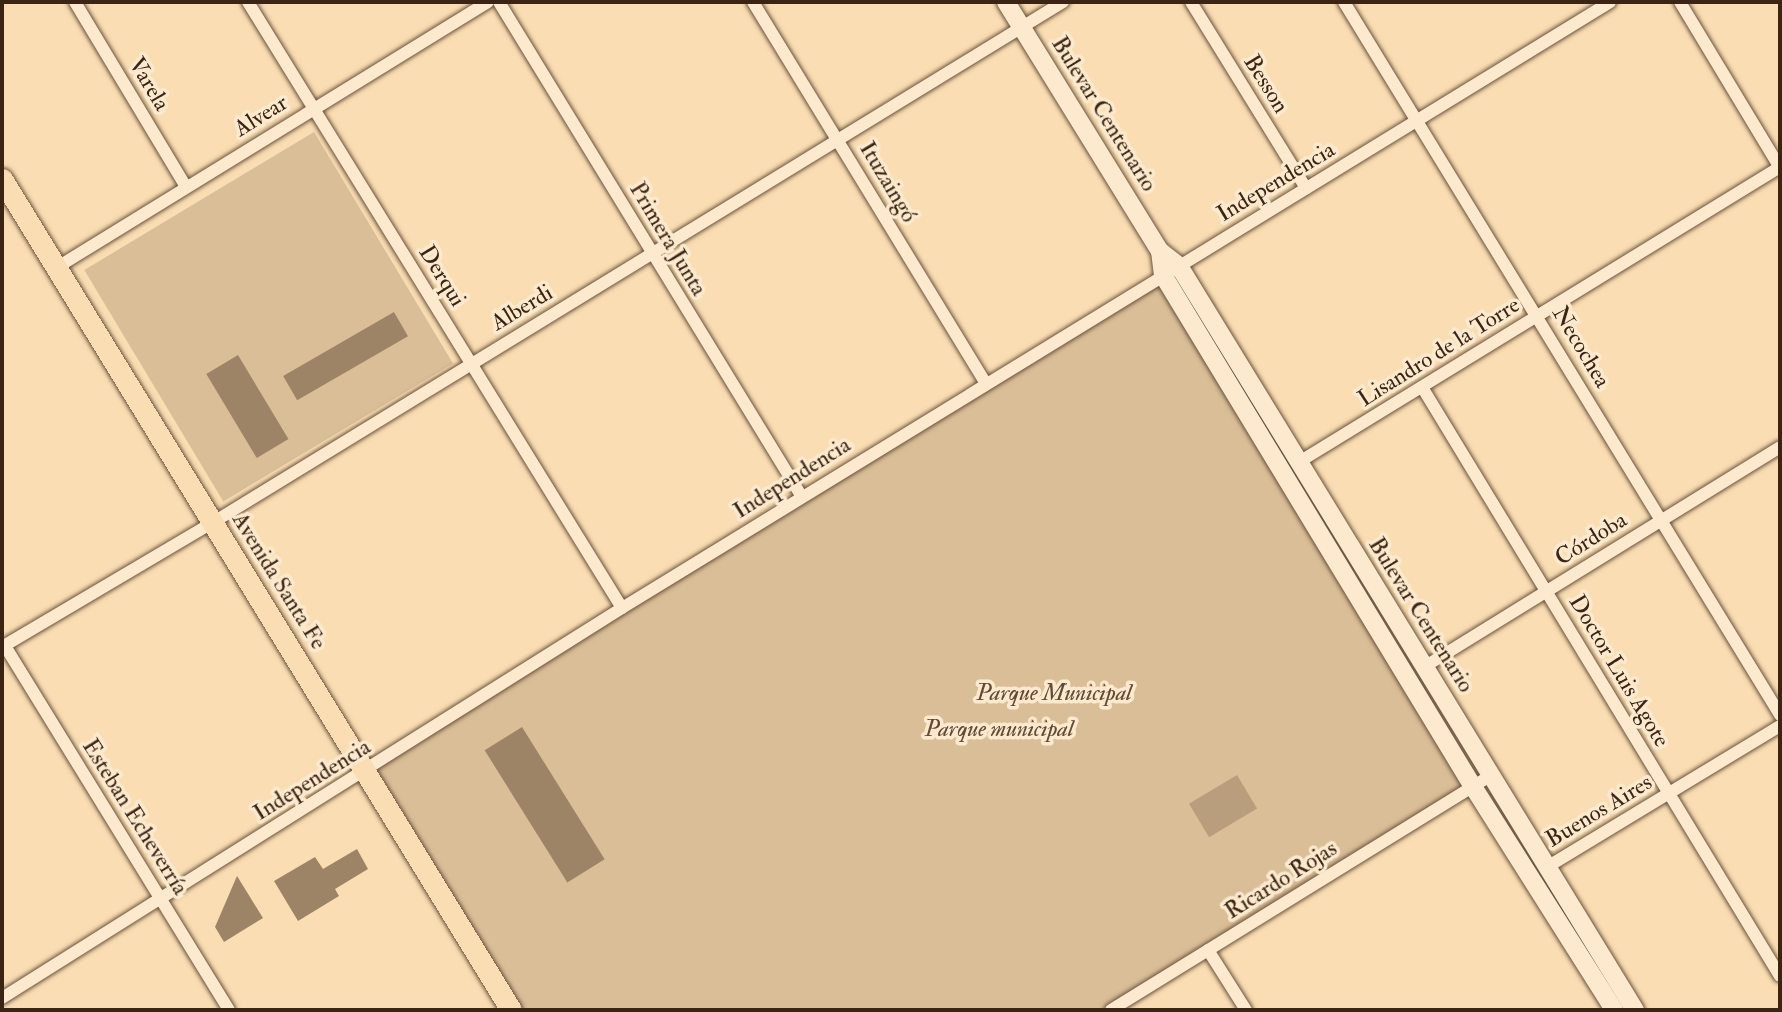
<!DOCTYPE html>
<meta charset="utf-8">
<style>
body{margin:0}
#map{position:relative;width:1782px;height:1012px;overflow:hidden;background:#faddb3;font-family:"IM FELL Double Pica",serif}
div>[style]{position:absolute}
.green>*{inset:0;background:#dabe98;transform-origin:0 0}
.water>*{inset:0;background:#b99e7d;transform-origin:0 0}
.building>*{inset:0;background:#9e8467;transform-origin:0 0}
.roads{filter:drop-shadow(0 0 2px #6b523c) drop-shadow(0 0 2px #6b523c)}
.street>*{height:12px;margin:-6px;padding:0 6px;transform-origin:6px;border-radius:6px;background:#fce9ce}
.secondary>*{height:18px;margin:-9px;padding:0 9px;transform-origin:9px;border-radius:9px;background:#fce9ce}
.primary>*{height:21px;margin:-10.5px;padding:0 10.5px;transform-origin:10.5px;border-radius:10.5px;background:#faddb3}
span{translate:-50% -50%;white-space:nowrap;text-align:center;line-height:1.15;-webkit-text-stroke:7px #fce9ce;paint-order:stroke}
.street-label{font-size:23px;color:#3b2414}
.park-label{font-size:23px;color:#634a35;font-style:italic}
.frame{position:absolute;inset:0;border:4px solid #3b2414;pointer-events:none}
</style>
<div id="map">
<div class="green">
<i style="left:314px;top:132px;width:270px;height:268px;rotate:59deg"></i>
<i style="clip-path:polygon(1163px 275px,1472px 785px,1111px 1010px,511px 1010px,365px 771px)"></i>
</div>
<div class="water">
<i style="left:1237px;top:775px;width:39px;height:56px;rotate:59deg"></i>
</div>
<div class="building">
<i style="left:394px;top:312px;width:28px;height:128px;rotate:60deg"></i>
<i style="left:238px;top:355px;width:98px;height:37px;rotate:59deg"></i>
<i style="left:522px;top:727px;width:156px;height:44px;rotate:58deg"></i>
<i style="clip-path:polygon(357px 849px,368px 869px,335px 889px,339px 896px,298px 921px,274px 881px,315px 857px,323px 869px)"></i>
<i style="clip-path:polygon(237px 876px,263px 918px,224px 942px,215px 927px)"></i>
</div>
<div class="roads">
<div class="street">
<i style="left:75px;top:2px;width:216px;rotate:59deg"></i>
<i style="left:248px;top:2px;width:712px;rotate:58.32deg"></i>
<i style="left:499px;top:2px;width:580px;rotate:58.53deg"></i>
<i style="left:753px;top:2px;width:447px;rotate:58.6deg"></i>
<i style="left:1191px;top:2px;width:219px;rotate:58.3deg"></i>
<i style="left:1344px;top:2px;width:836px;rotate:58.55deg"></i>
<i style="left:1680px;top:2px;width:194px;rotate:58.9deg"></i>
<i style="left:56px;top:268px;width:507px;rotate:-31.62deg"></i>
<i style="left:1422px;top:387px;width:689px;rotate:58.71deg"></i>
<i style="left:1299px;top:462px;width:564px;rotate:-31.52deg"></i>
<i style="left:5px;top:646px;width:427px;rotate:58.4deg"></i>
<i style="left:2px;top:647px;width:244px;rotate:-30.6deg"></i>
<i style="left:212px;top:523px;width:998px;rotate:-31.48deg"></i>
<i style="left:1424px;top:667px;width:418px;rotate:-31.7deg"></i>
<i style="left:1547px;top:867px;width:272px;rotate:-31.2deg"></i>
<i style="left:1208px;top:950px;width:71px;rotate:57.7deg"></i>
<i style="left:2px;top:998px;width:732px;rotate:-32.17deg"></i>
<i style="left:622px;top:608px;width:1159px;rotate:-31.52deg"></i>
<i style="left:1111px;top:1010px;width:447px;rotate:-31.7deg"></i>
</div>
<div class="secondary">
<i style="left:1006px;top:2px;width:293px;rotate:58.3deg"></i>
<i style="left:1160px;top:251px;width:24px;rotate:38deg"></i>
<i style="left:1179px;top:266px;width:873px;rotate:58.5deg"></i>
<i style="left:1160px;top:251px;width:24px;rotate:83deg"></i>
<i style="left:1163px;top:275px;width:596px;rotate:58.79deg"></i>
<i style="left:1472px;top:785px;width:266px;rotate:57.7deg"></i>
</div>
<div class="primary">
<i style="left:2px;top:179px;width:974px;rotate:58.51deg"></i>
</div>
</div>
<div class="street-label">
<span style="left:149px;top:84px;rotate:59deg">Varela</span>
<span style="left:1266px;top:84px;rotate:58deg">Besson</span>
<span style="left:1104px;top:114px;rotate:58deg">Bulevar Centenario</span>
<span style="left:261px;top:116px;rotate:-32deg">Alvear</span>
<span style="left:888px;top:182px;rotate:59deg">Ituzaingó</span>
<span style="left:1276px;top:182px;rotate:-31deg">Independencia</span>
<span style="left:668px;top:239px;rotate:59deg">Primera Junta</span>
<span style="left:442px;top:276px;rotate:58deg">Derqui</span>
<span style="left:522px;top:308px;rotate:-31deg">Alberdi</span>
<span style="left:1581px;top:347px;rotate:59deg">Necochea</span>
<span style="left:1439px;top:352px;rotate:-32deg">Lisandro de la Torre</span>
<span style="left:792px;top:478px;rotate:-32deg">Independencia</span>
<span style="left:1591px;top:539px;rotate:-32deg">Córdoba</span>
<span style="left:279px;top:581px;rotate:58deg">Avenida Santa Fe</span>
<span style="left:1421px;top:615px;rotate:58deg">Bulevar Centenario</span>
<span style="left:1619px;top:671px;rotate:59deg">Doctor Luis Agote</span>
<span style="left:312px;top:780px;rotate:-32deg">Independencia</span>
<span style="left:1599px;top:811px;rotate:-31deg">Buenos Aires</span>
<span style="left:135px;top:817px;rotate:58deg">Esteban Echeverría</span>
<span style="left:1281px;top:880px;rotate:-32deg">Ricardo Rojas</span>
</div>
<div class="park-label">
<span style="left:1054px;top:693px">Parque Municipal</span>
<span style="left:999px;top:729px">Parque municipal</span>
</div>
<div class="frame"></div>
</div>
